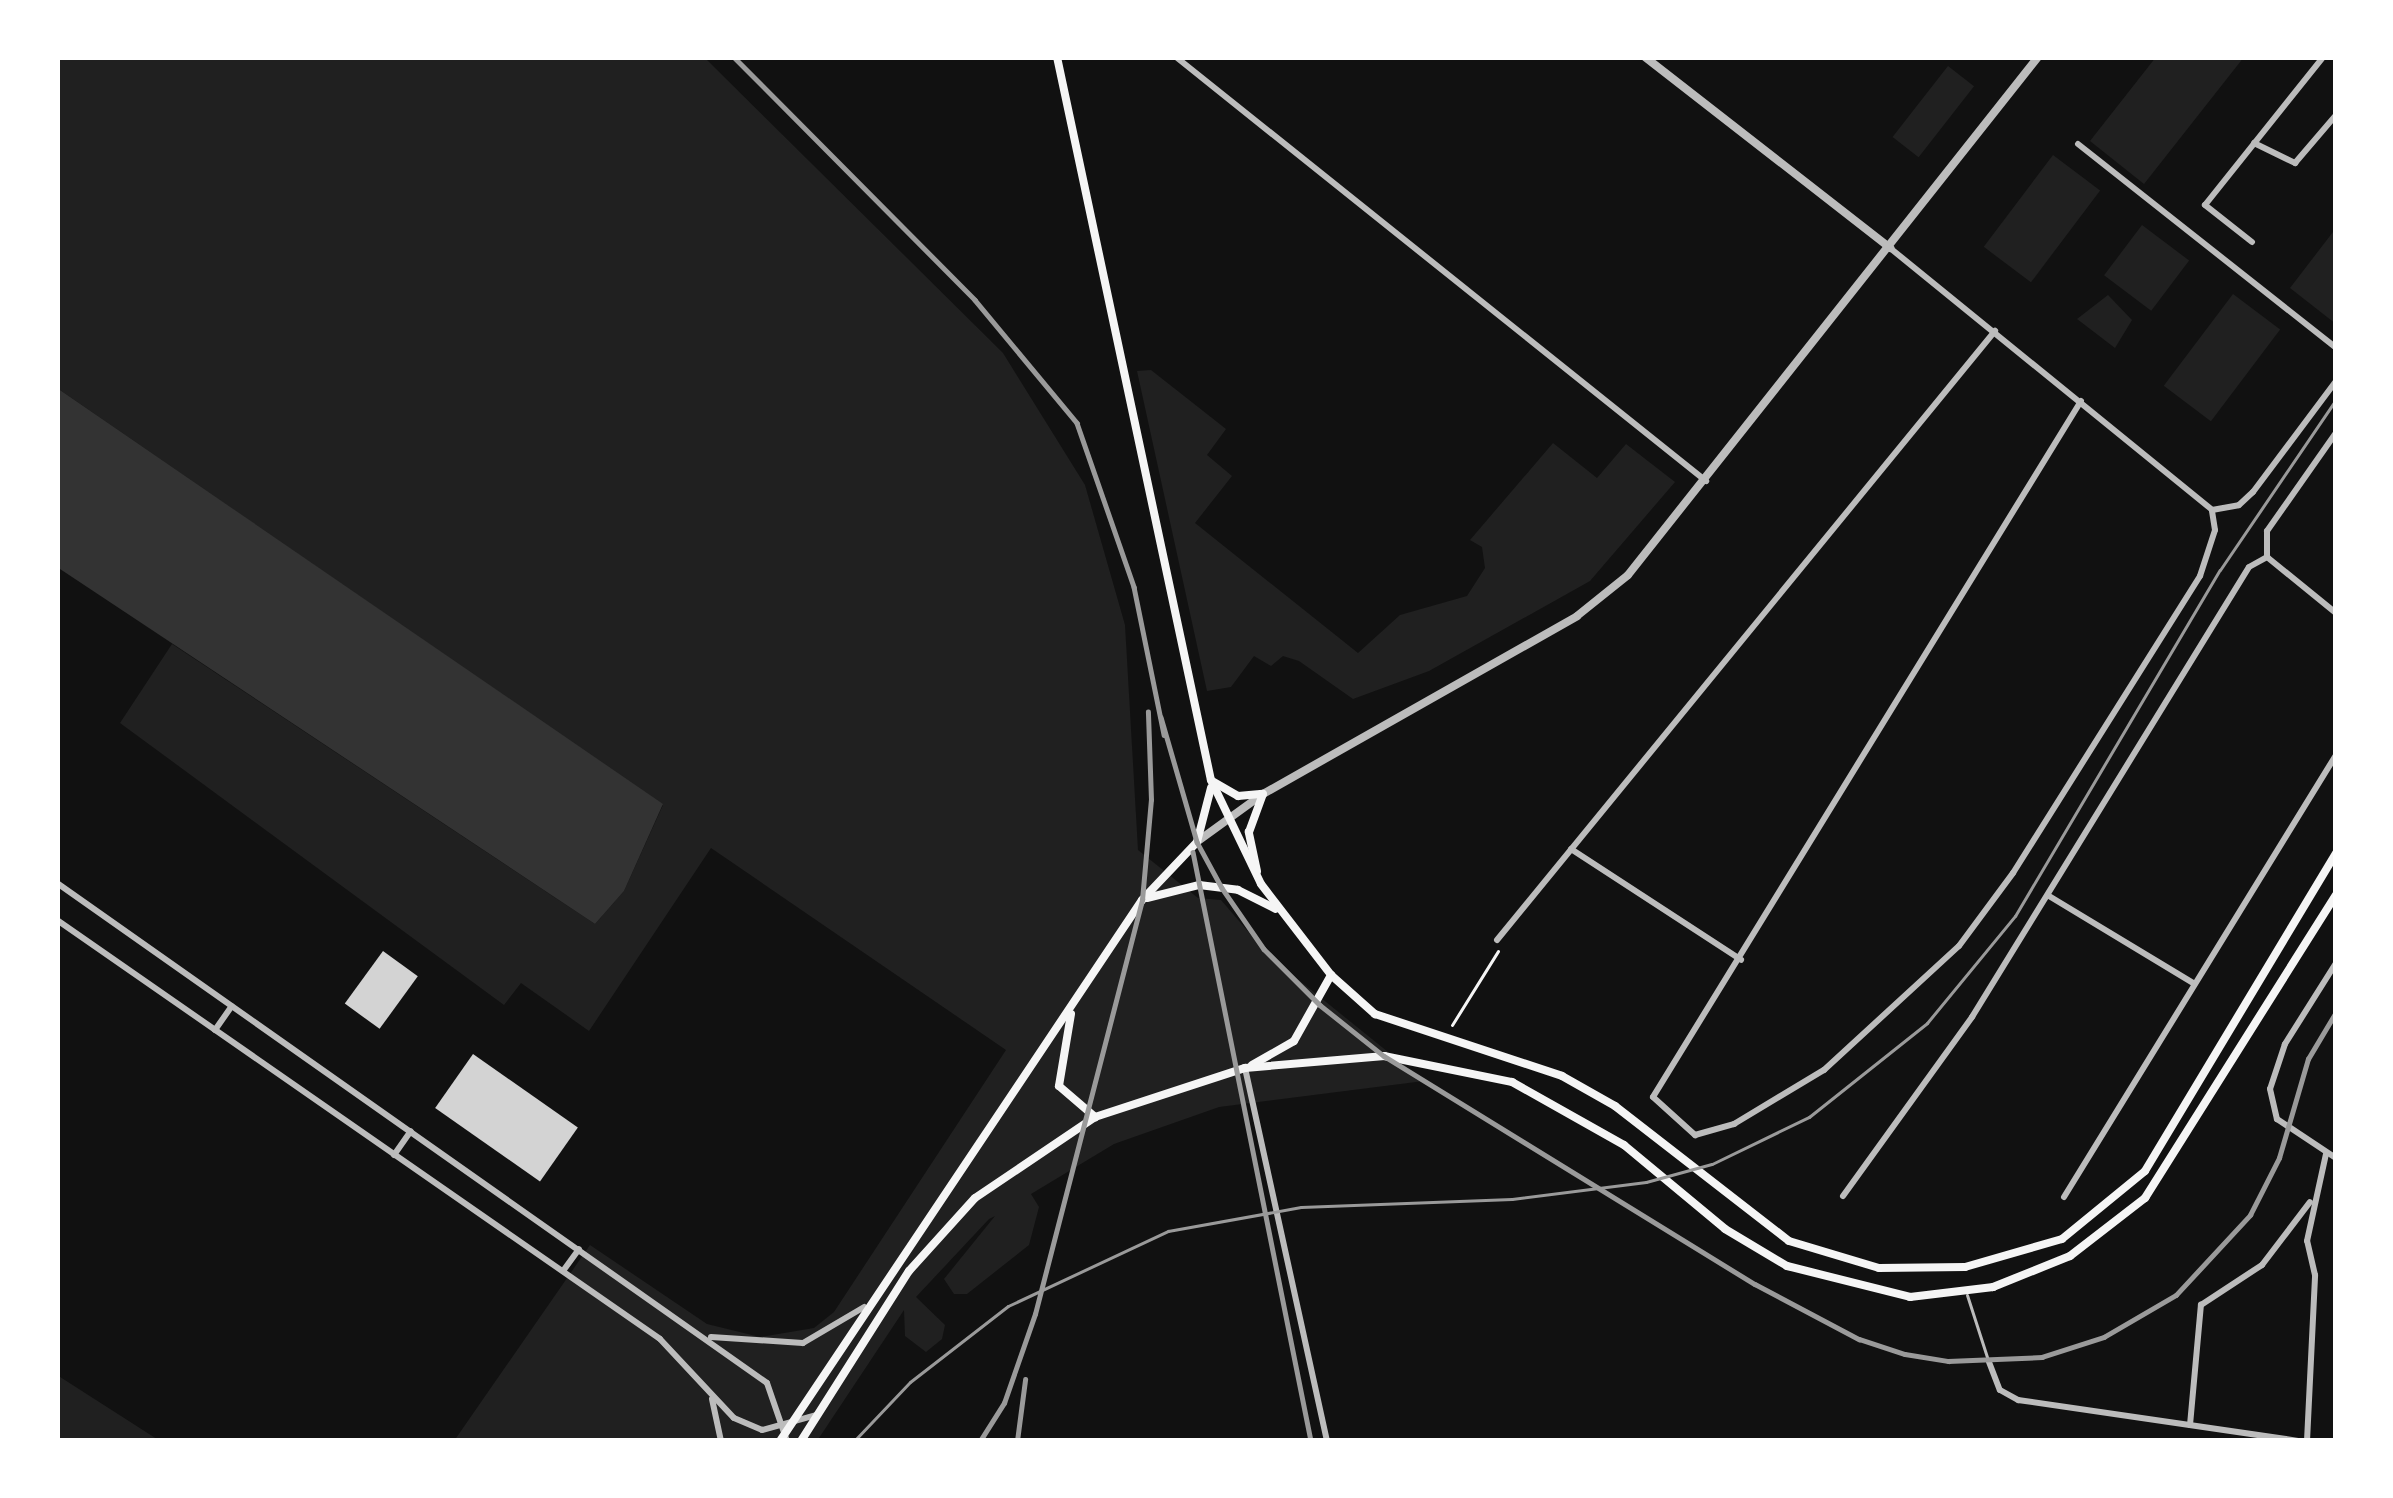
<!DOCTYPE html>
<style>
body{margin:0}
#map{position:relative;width:2393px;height:1498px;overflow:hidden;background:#111;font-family:Quicksand,sans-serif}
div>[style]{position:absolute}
.green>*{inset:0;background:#202020;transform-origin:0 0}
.water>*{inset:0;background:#333}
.building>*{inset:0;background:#d3d3d3;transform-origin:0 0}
.path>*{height:3px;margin:-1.5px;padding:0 1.5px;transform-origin:1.5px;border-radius:1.5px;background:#f5f5f5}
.service>*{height:3px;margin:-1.5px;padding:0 1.5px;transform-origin:1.5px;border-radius:1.5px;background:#bcbcbc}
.minor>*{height:6px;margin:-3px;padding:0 3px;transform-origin:3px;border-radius:3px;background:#bcbcbc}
.tertiary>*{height:8px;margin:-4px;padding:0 4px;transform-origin:4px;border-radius:4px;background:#bcbcbc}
.secondary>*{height:8px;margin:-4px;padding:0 4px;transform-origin:4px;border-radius:4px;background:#f5f5f5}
.tram>*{height:3px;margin:-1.5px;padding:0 1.5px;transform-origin:1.5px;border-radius:1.5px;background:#9a9a9a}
.rail>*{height:4.5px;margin:-2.25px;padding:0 2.25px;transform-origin:2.25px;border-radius:2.25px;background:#9a9a9a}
span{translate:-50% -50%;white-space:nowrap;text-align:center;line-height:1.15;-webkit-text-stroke:9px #fff;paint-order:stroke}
.frame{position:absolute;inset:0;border:60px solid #fff;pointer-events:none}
</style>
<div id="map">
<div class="green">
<i style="clip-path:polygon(57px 57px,704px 57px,1003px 353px,1085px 485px,1125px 625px,1138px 850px,1198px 898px,1221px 900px,1269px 956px,1424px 1081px,1219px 1107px,1114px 1144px,1031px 1194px,1039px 1207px,1029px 1245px,967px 1294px,954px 1294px,944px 1279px,995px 1216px,989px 1219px,916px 1297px,945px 1325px,942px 1339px,926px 1352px,905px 1336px,904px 1310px,817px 1441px,454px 1441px,590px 1245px,707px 1324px,760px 1337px,814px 1328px,834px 1312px,1006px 1050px,711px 848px,589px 1031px,521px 983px,504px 1005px,120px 723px,172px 644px,595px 924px,624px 891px,663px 805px,57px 388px)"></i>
<i style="clip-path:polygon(2156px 57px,2244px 57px,2144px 184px,2090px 141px)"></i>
<i style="left:1948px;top:66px;width:33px;height:90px;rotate:38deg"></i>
<i style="left:2053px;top:155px;width:59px;height:115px;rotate:37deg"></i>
<i style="left:2142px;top:225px;width:59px;height:63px;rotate:37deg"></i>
<i style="clip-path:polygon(2336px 228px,2336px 324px,2290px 288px)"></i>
<i style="left:2233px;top:294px;width:59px;height:115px;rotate:37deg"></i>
<i style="clip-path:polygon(2108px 295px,2132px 320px,2115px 348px,2077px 319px)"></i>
<i style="clip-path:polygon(1151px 370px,1226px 429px,1207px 455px,1232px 476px,1195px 523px,1358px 653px,1400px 615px,1467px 596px,1485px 568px,1482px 547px,1470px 540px,1553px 443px,1597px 478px,1626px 444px,1675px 482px,1590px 581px,1429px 671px,1353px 699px,1299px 661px,1283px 656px,1271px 666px,1254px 656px,1231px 687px,1207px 691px,1137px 371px)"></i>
<i style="clip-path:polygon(57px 1375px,160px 1441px,57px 1441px)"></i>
</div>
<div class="water">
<i style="clip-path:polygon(57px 388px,663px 804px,624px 891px,595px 924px,57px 567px)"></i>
</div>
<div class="building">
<i style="left:383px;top:951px;width:43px;height:65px;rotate:36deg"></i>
<i style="left:473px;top:1054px;width:128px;height:66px;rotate:35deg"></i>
</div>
<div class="path">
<i style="left:1452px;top:1025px;width:87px;rotate:-58.1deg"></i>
</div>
<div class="service">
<i style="left:1967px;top:1295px;width:68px;rotate:72.1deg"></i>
</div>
<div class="minor">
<i style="left:1176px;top:57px;width:679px;rotate:38.66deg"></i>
<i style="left:2254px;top:143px;width:46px;rotate:26deg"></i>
<i style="left:2295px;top:163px;width:63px;rotate:-49.5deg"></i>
<i style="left:2078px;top:144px;width:329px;rotate:38.3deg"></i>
<i style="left:2252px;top:242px;width:60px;rotate:-141.8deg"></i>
<i style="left:2205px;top:205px;width:189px;rotate:-51.4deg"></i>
<i style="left:1890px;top:248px;width:415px;rotate:39.1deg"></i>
<i style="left:2081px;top:401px;width:817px;rotate:121.59deg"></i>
<i style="left:1653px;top:1097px;width:57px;rotate:42.1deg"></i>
<i style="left:1695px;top:1135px;width:41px;rotate:-15.8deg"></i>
<i style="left:1734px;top:1124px;width:105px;rotate:-31deg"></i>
<i style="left:1824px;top:1070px;width:183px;rotate:-42.6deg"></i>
<i style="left:1959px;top:946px;width:91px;rotate:-53.5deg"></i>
<i style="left:2013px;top:873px;width:351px;rotate:-57.8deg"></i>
<i style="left:2200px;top:576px;width:48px;rotate:-71.9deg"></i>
<i style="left:2215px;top:530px;width:20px;rotate:-99deg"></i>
<i style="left:2212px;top:510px;width:27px;rotate:-10deg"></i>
<i style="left:2239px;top:505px;width:19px;rotate:-43deg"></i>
<i style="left:2253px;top:492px;width:139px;rotate:-53.2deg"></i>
<i style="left:2267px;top:557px;width:26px;rotate:-90deg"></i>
<i style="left:2267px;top:531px;width:120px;rotate:-54.9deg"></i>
<i style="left:2267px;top:557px;width:89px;rotate:39.1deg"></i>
<i style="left:1571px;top:849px;width:203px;rotate:33.1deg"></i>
<i style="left:57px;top:883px;width:868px;rotate:35.15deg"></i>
<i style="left:767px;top:1383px;width:61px;rotate:71deg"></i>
<i style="left:2049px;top:896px;width:170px;rotate:31.1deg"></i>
<i style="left:57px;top:920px;width:734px;rotate:34.79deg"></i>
<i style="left:660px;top:1339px;width:108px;rotate:46.9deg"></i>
<i style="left:734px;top:1418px;width:30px;rotate:23deg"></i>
<i style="left:762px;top:1430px;width:56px;rotate:-15.5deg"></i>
<i style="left:1497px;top:940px;width:787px;rotate:-50.73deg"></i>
<i style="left:2336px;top:963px;width:96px;rotate:122.2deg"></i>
<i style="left:2285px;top:1044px;width:47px;rotate:108.4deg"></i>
<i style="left:2270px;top:1089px;width:31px;rotate:77deg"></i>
<i style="left:2277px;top:1119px;width:71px;rotate:33.5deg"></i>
<i style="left:215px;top:1030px;width:29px;rotate:-55deg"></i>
<i style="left:1245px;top:1068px;width:382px;rotate:77.6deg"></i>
<i style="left:394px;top:1155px;width:29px;rotate:-55deg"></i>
<i style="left:1843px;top:1196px;width:221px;rotate:-54.2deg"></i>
<i style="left:1972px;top:1017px;width:528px;rotate:-58.39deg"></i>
<i style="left:2249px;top:567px;width:21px;rotate:-29deg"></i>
<i style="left:2064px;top:1197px;width:519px;rotate:-58.39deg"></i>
<i style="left:563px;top:1271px;width:27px;rotate:-54deg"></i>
<i style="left:711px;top:1337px;width:92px;rotate:3.7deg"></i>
<i style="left:803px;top:1343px;width:71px;rotate:-30.5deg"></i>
<i style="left:1989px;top:1362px;width:30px;rotate:69deg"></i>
<i style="left:2000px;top:1390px;width:21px;rotate:29deg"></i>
<i style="left:2018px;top:1400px;width:283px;rotate:8.3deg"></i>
<i style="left:712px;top:1399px;width:43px;rotate:77.9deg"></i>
<i style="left:2190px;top:1425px;width:121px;rotate:-84.8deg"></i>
<i style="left:2201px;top:1305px;width:73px;rotate:-33.3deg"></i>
<i style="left:2262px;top:1265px;width:79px;rotate:-52.7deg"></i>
<i style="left:2307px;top:1441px;width:166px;rotate:-87.2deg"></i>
<i style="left:2315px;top:1275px;width:35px;rotate:-103deg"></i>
<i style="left:2307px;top:1241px;width:89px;rotate:-77.7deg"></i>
</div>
<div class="tertiary">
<i style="left:1645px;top:57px;width:311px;rotate:37.9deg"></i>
<i style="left:1198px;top:841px;width:80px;rotate:-35.9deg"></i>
<i style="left:1263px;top:794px;width:361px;rotate:-29.5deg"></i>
<i style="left:1577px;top:616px;width:65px;rotate:-38.8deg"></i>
<i style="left:1628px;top:575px;width:661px;rotate:-51.64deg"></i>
</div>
<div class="secondary">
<i style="left:1057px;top:57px;width:739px;rotate:77.98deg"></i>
<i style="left:1211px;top:780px;width:115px;rotate:64.3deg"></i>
<i style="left:1261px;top:884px;width:115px;rotate:52.4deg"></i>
<i style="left:1331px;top:975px;width:59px;rotate:41.6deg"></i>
<i style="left:1375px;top:1014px;width:197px;rotate:18.3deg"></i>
<i style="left:1562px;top:1076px;width:61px;rotate:29.5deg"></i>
<i style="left:1615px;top:1106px;width:220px;rotate:37.8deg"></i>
<i style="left:1789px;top:1241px;width:94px;rotate:16.7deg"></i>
<i style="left:1879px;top:1268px;width:86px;rotate:-0.7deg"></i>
<i style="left:1965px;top:1267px;width:101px;rotate:-16.1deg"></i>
<i style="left:2062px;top:1239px;width:107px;rotate:-39.3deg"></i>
<i style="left:2145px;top:1171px;width:371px;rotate:-59deg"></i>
<i style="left:1212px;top:781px;width:30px;rotate:30deg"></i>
<i style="left:1238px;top:796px;width:25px;rotate:-5deg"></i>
<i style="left:1257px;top:871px;width:40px;rotate:-102deg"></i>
<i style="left:1249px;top:832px;width:40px;rotate:-69.8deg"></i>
<i style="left:1147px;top:898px;width:54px;rotate:-14deg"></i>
<i style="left:1199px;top:885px;width:39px;rotate:7deg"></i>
<i style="left:1238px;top:890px;width:42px;rotate:26.6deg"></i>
<i style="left:1071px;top:1014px;width:73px;rotate:99.5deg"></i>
<i style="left:1059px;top:1086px;width:48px;rotate:40.7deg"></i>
<i style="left:1252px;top:1065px;width:48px;rotate:-29.7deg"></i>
<i style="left:1294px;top:1041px;width:76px;rotate:-60.7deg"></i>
<i style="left:780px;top:1441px;width:651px;rotate:-56.21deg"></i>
<i style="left:1142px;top:900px;width:80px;rotate:-46.5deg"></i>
<i style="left:1197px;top:842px;width:56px;rotate:-75.5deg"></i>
<i style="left:801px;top:1441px;width:201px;rotate:-57.6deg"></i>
<i style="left:909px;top:1271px;width:98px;rotate:-47.9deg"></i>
<i style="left:975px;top:1198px;width:145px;rotate:-34deg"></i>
<i style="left:1095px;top:1117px;width:158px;rotate:-18.1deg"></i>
<i style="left:1245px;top:1068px;width:140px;rotate:-4.9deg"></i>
<i style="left:1384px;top:1056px;width:131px;rotate:11.5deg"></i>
<i style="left:1512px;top:1082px;width:129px;rotate:29.4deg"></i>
<i style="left:1624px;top:1145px;width:131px;rotate:39.7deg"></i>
<i style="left:1725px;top:1229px;width:72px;rotate:30.8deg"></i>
<i style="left:1787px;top:1266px;width:127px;rotate:14.1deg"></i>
<i style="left:1910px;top:1297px;width:84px;rotate:-6.9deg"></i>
<i style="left:1993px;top:1287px;width:83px;rotate:-21.9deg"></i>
<i style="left:2070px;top:1256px;width:95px;rotate:-37.7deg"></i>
<i style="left:2145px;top:1198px;width:358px;rotate:-57.8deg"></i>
</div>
<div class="tram">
<i style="left:854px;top:1441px;width:81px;rotate:-46.5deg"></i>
<i style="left:910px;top:1382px;width:124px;rotate:-37.8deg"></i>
<i style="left:1008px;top:1306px;width:177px;rotate:-25.1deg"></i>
<i style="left:1168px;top:1231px;width:135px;rotate:-10.2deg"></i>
<i style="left:1301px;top:1207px;width:211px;rotate:-2.2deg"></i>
<i style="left:1512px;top:1199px;width:135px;rotate:-7.2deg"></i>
<i style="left:1646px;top:1182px;width:68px;rotate:-15.3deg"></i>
<i style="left:1712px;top:1164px;width:108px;rotate:-25.9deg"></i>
<i style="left:1809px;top:1117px;width:151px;rotate:-38.5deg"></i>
<i style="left:1927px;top:1023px;width:139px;rotate:-50.6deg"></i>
<i style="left:2015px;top:916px;width:402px;rotate:-59.4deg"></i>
<i style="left:2220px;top:570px;width:207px;rotate:-55.8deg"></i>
</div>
<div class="rail">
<i style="left:734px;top:57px;width:342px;rotate:45.2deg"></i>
<i style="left:975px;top:300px;width:160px;rotate:50.3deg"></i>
<i style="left:1077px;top:423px;width:174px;rotate:70.8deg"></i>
<i style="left:1134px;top:587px;width:151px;rotate:78.5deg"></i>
<i style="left:1161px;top:717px;width:130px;rotate:73.9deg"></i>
<i style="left:1197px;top:842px;width:52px;rotate:61.5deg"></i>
<i style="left:1222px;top:888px;width:74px;rotate:55.5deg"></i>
<i style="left:1264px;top:949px;width:79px;rotate:45deg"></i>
<i style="left:1320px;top:1005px;width:82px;rotate:38.6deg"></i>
<i style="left:1384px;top:1056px;width:435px;rotate:31.6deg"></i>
<i style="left:1755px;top:1284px;width:118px;rotate:27.9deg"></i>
<i style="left:1859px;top:1339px;width:48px;rotate:18.1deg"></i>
<i style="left:1905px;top:1354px;width:44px;rotate:9.2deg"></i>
<i style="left:1948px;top:1361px;width:94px;rotate:-2.4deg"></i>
<i style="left:2042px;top:1357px;width:65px;rotate:-17.9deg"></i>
<i style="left:2104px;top:1337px;width:83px;rotate:-30.3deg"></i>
<i style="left:2176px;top:1295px;width:109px;rotate:-47.2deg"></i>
<i style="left:2250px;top:1215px;width:64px;rotate:-63deg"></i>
<i style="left:2279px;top:1158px;width:103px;rotate:-73.7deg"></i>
<i style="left:2308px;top:1059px;width:55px;rotate:-59.2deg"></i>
<i style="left:1193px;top:852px;width:601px;rotate:78.67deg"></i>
<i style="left:980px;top:1441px;width:45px;rotate:-57.7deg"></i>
<i style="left:1004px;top:1403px;width:94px;rotate:-70.8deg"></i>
<i style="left:1035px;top:1314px;width:428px;rotate:-75.5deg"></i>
<i style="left:1142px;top:900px;width:100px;rotate:-84.9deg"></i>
<i style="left:1151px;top:800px;width:88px;rotate:-92deg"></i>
<i style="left:1017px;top:1441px;width:62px;rotate:-82.5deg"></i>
</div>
<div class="frame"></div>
</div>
